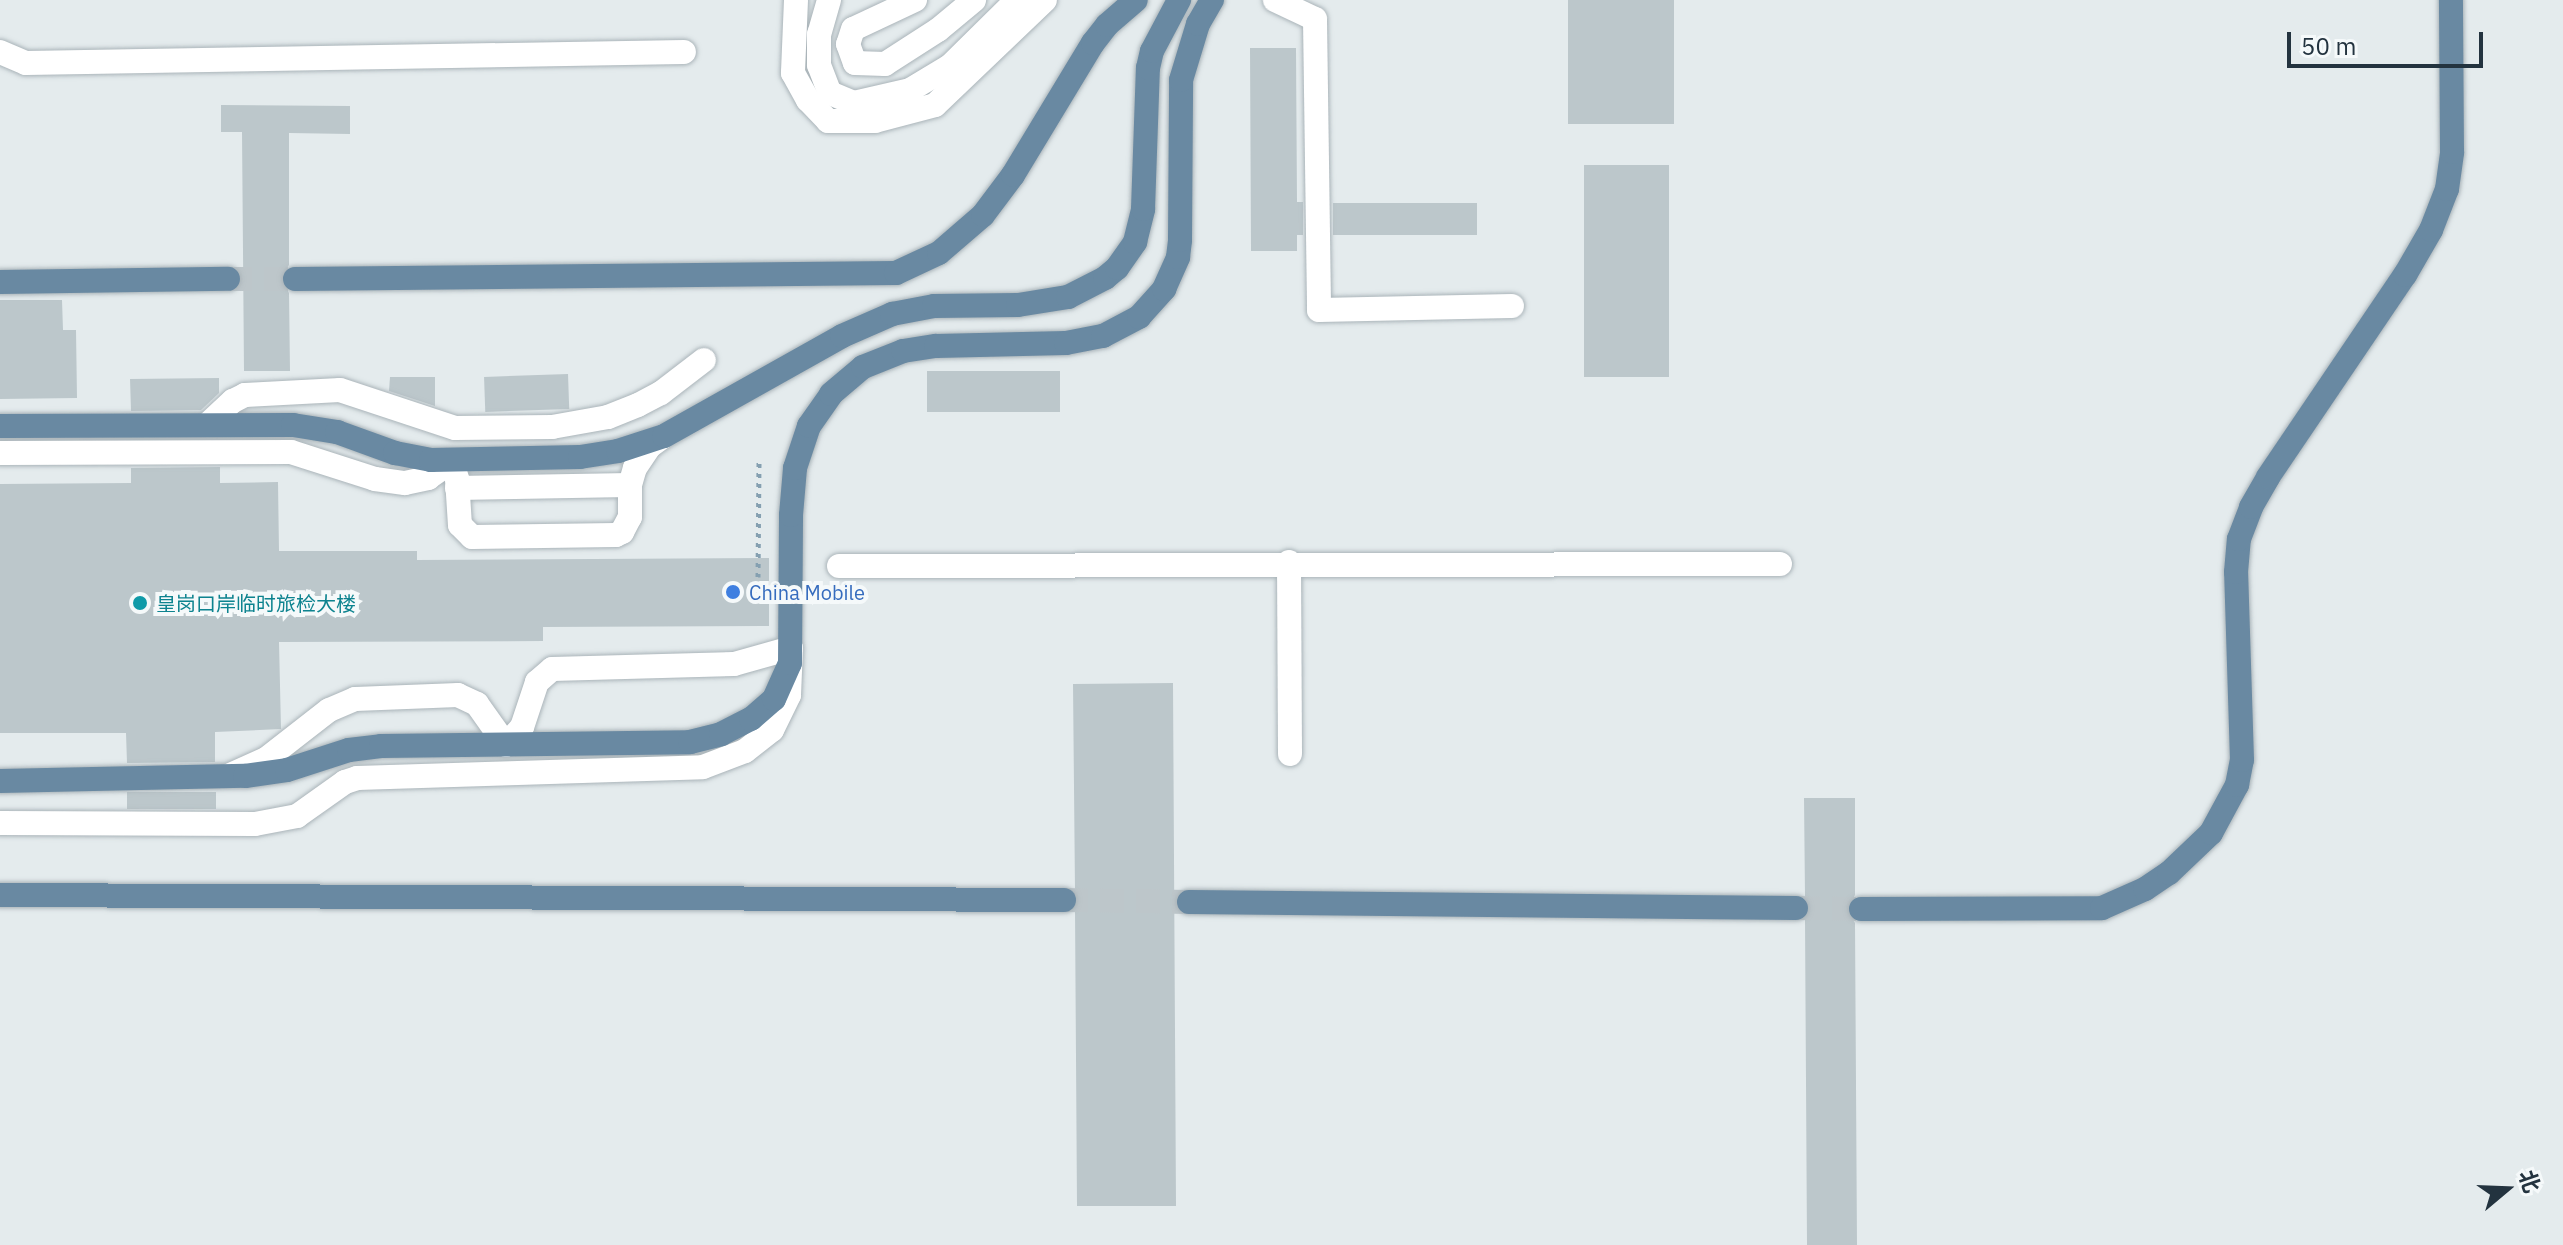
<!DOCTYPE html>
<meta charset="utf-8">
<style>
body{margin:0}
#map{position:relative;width:2563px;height:1245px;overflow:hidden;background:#e4ebed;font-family:"IBM Plex Sans","Noto Sans SC",sans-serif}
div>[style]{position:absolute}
.building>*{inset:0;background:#bcc7cb;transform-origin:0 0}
.major-tunnel>*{height:24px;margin-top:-12px;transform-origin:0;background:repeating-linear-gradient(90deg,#bdc6ca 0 24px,transparent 0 36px)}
.path>*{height:5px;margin-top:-2.5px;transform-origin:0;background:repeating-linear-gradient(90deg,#85a0b1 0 4px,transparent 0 10px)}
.roads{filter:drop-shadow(0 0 2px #aab4b9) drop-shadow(0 0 2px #aab4b9)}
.minor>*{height:24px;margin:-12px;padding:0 12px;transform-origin:12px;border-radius:12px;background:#fff}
.major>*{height:24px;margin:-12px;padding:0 12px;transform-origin:12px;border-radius:12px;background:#6989a2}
.dots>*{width:22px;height:22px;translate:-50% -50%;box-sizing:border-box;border:4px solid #f5f9fa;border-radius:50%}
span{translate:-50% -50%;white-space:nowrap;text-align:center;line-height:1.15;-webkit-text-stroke:8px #f5f9fa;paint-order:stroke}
.shop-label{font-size:20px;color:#366cbe}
.left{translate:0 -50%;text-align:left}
.culture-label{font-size:20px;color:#0d838f}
.north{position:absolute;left:2467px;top:1149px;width:80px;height:80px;-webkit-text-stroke:6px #f5f9fa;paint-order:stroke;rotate:71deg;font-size:22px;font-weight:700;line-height:32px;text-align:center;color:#23333f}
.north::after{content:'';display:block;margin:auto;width:28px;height:36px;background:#23333f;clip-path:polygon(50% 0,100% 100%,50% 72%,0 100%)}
.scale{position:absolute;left:2287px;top:32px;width:196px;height:36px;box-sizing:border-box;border:4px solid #23333f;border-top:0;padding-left:10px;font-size:24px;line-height:28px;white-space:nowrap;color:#23333f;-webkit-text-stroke:6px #f5f9fa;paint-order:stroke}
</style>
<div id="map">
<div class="building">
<i style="left:1568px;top:0;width:106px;height:124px"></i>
<i style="clip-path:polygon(1250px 48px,1296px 48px,1297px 202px,1303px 202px,1303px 235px,1297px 235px,1297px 251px,1251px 251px)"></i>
<i style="clip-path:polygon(221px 105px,350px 106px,350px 134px,289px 133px,289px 265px,280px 278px,289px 293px,290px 371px,244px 371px,242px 132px,221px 132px)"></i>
<i style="left:1584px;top:165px;width:85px;height:212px"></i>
<i style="left:1333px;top:203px;width:144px;height:32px"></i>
<i style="clip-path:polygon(0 300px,62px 300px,63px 330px,76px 330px,77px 398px,0 399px)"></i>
<i style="left:927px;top:371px;width:133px;height:41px"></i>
<i style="left:568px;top:374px;width:35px;height:84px;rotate:88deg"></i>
<i style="clip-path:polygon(390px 377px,435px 377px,435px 406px,389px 391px)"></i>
<i style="clip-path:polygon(219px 378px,219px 393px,201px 410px,131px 411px,130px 379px)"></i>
<i style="clip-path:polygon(220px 467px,220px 483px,278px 482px,279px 551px,417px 551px,417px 560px,769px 558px,769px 626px,543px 627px,543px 641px,279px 642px,281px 729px,215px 732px,215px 762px,127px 763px,126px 733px,0 733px,0 484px,131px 483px,131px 468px)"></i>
<i style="clip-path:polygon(1173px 683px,1176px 1206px,1077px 1206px,1075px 910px,1079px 899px,1075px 890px,1073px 684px)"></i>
<i style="left:216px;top:792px;width:17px;height:89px;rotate:90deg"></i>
<i style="clip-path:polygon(1804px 798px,1855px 798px,1855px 895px,1846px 910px,1855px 923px,1857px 1245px,1807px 1245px,1805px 920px,1811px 907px,1805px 896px)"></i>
</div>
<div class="major-tunnel">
<i style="left:228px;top:279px;width:67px"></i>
<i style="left:1064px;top:900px;width:125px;rotate:0.9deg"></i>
<i style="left:1796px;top:908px;width:65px;rotate:0.9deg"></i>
</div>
<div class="path">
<i style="left:758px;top:577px;width:115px;rotate:-89.5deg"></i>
</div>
<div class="roads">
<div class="minor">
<i style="left:796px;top:0;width:73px;rotate:92.4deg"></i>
<i style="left:793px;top:73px;width:31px;rotate:61deg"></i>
<i style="left:808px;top:100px;width:29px;rotate:46deg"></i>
<i style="left:828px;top:121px;width:47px"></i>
<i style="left:875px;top:121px;width:62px;rotate:-14.9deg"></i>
<i style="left:935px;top:105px;width:152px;rotate:-43.7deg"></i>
<i style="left:829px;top:0;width:35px;rotate:106deg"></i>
<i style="left:819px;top:34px;width:31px;rotate:90deg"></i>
<i style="left:819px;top:65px;width:30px;rotate:69deg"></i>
<i style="left:830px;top:93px;width:26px;rotate:23deg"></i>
<i style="left:854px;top:103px;width:57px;rotate:-13.1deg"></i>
<i style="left:910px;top:90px;width:47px;rotate:-31deg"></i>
<i style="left:950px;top:66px;width:94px;rotate:-44.6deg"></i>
<i style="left:915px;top:0;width:68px;rotate:154.9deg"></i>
<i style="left:853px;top:29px;width:16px;rotate:108deg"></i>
<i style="left:848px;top:44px;width:20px;rotate:70deg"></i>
<i style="left:855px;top:63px;width:30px;rotate:2deg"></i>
<i style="left:885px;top:64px;width:63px;rotate:-32.7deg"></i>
<i style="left:938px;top:30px;width:47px;rotate:-39.8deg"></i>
<i style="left:1275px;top:0;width:44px;rotate:25.4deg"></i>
<i style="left:1315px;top:19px;width:291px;rotate:89.2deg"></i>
<i style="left:1319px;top:310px;width:193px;rotate:-1.2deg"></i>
<i style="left:0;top:52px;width:28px;rotate:23deg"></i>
<i style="left:26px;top:63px;width:658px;rotate:-0.96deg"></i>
<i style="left:208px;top:424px;width:34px;rotate:-43deg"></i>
<i style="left:233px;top:401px;width:13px;rotate:-27deg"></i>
<i style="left:245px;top:395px;width:95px;rotate:-3deg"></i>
<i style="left:340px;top:390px;width:121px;rotate:18.3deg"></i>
<i style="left:455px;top:428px;width:97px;rotate:-0.6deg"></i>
<i style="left:552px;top:427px;width:57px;rotate:-10.1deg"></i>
<i style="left:608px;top:417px;width:32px;rotate:-22deg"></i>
<i style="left:638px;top:405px;width:26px;rotate:-28deg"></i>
<i style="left:661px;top:393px;width:54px;rotate:-37.5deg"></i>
<i style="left:0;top:453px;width:291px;rotate:-0.2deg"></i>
<i style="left:291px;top:452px;width:88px;rotate:17.8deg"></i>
<i style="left:375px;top:479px;width:30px;rotate:8deg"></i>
<i style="left:405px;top:483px;width:24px;rotate:-12deg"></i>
<i style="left:428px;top:478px;width:29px;rotate:-35deg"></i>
<i style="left:452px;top:461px;width:19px;rotate:74deg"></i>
<i style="left:457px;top:479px;width:46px;rotate:86.3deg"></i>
<i style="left:460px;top:525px;width:17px;rotate:45deg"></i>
<i style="left:472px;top:537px;width:144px;rotate:-0.8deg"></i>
<i style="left:616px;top:535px;width:7px;rotate:-27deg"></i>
<i style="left:622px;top:532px;width:17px;rotate:-62deg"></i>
<i style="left:630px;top:517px;width:32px;rotate:-90deg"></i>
<i style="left:630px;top:485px;width:18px;rotate:-74deg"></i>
<i style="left:635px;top:468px;width:27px;rotate:-56deg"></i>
<i style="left:650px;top:446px;width:17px;rotate:-36deg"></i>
<i style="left:457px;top:488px;width:173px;rotate:-1deg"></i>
<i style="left:1289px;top:562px;width:192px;rotate:89.7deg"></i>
<i style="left:839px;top:566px;width:941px;rotate:-0.12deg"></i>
<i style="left:0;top:823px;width:255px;rotate:0.2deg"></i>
<i style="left:255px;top:824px;width:43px;rotate:-10.8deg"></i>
<i style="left:297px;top:816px;width:59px;rotate:-35.3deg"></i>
<i style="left:345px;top:782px;width:13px;rotate:-18deg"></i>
<i style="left:357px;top:778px;width:346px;rotate:-1.8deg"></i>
<i style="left:703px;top:767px;width:45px;rotate:-20.9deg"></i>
<i style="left:745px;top:751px;width:34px;rotate:-38deg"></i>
<i style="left:772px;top:730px;width:39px;rotate:-64deg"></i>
<i style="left:789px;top:695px;width:47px;rotate:-87.6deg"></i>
<i style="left:791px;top:648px;width:59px;rotate:164.3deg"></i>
<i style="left:734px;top:664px;width:182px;rotate:178.4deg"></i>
<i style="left:552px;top:669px;width:20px;rotate:139deg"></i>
<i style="left:537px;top:682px;width:47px;rotate:108.4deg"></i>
<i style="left:522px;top:727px;width:24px;rotate:132deg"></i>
<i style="left:506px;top:745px;width:50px;rotate:-125.3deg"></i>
<i style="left:477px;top:704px;width:21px;rotate:-155deg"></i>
<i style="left:458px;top:695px;width:103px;rotate:177.8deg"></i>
<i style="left:355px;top:699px;width:28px;rotate:157deg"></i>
<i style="left:329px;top:710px;width:80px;rotate:142.1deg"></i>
<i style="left:266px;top:759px;width:39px;rotate:156deg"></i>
</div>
<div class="major">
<i style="left:295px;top:279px;width:601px;rotate:-0.57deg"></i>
<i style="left:896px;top:273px;width:47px;rotate:-24.9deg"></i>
<i style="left:939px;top:253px;width:58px;rotate:-40.8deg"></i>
<i style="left:983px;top:215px;width:50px;rotate:-53.1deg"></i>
<i style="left:1013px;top:175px;width:154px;rotate:-58.8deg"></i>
<i style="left:1093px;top:43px;width:23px;rotate:-52deg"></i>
<i style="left:1107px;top:25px;width:38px;rotate:-41deg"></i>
<i style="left:0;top:282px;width:228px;rotate:-0.8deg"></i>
<i style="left:0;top:426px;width:293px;rotate:-0.2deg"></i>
<i style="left:293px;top:425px;width:45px;rotate:9deg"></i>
<i style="left:337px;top:432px;width:62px;rotate:19.9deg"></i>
<i style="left:395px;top:453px;width:37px;rotate:11deg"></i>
<i style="left:431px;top:460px;width:149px;rotate:-1.2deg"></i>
<i style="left:580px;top:457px;width:38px;rotate:-9deg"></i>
<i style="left:618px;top:451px;width:48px;rotate:-18.1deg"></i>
<i style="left:664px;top:436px;width:204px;rotate:-29.3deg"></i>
<i style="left:842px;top:336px;width:55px;rotate:-23.7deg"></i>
<i style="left:892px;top:314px;width:43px;rotate:-10.8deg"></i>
<i style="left:934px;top:306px;width:84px;rotate:-0.7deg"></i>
<i style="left:1018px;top:305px;width:51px;rotate:-9.1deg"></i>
<i style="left:1068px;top:297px;width:42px;rotate:-27.2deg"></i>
<i style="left:1105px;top:278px;width:16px;rotate:-40deg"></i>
<i style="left:1117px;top:268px;width:32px;rotate:-55deg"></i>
<i style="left:1135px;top:242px;width:34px;rotate:-76deg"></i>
<i style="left:1143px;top:209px;width:141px;rotate:-88deg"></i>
<i style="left:1148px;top:68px;width:17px;rotate:-77deg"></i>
<i style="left:1152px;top:51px;width:58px;rotate:-62.1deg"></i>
<i style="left:0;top:781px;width:245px;rotate:-1.2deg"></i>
<i style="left:245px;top:776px;width:42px;rotate:-8.1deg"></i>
<i style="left:287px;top:770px;width:65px;rotate:-17.9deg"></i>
<i style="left:349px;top:750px;width:32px;rotate:-7deg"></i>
<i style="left:381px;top:746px;width:309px;rotate:-0.7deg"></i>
<i style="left:690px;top:742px;width:32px;rotate:-14deg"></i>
<i style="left:721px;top:734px;width:34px;rotate:-27deg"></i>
<i style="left:751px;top:719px;width:30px;rotate:-41deg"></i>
<i style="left:774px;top:699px;width:39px;rotate:-66deg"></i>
<i style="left:790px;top:663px;width:148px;rotate:-89.6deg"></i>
<i style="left:791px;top:515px;width:47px;rotate:-85.1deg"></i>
<i style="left:795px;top:468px;width:44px;rotate:-71.6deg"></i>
<i style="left:809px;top:426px;width:39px;rotate:-55deg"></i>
<i style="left:831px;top:394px;width:42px;rotate:-40.2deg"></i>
<i style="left:863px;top:367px;width:43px;rotate:-21.8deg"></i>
<i style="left:903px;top:351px;width:33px;rotate:-9deg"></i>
<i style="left:936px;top:346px;width:130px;rotate:-1.3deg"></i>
<i style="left:1066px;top:343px;width:38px;rotate:-11deg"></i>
<i style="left:1103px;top:336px;width:41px;rotate:-27.8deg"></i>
<i style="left:1139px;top:317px;width:38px;rotate:-48deg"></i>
<i style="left:1164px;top:289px;width:35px;rotate:-66deg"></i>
<i style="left:1178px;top:257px;width:17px;rotate:-83deg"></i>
<i style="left:1180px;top:240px;width:160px;rotate:-89.6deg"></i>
<i style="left:1181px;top:80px;width:59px;rotate:-73.1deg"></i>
<i style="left:1198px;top:24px;width:28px;rotate:-60deg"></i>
<i style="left:0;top:895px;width:1064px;rotate:0.27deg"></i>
<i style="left:1189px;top:902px;width:607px;rotate:0.57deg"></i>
<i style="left:1861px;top:909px;width:241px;rotate:-0.2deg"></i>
<i style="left:2102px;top:908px;width:47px;rotate:-23.8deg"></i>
<i style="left:2145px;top:889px;width:29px;rotate:-34deg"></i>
<i style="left:2169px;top:873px;width:58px;rotate:-43.6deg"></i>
<i style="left:2211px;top:833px;width:55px;rotate:-61.6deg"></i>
<i style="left:2237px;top:785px;width:25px;rotate:-79deg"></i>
<i style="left:2242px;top:760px;width:188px;rotate:-91.8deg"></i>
<i style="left:2236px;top:572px;width:33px;rotate:-85deg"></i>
<i style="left:2239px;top:539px;width:34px;rotate:-69deg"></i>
<i style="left:2251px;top:507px;width:34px;rotate:-60deg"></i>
<i style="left:2268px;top:477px;width:244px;rotate:-55.9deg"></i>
<i style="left:2405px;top:275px;width:52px;rotate:-60deg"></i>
<i style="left:2431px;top:230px;width:44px;rotate:-68.7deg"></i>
<i style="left:2447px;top:189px;width:37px;rotate:-82deg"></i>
<i style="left:2452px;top:152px;width:152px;rotate:-90.4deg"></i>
</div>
</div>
<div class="dots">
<i style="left:733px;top:592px;background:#3f7fe0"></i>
<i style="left:140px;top:603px;background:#0f9aa8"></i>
</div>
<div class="shop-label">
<span class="left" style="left:749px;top:592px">China Mobile</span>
</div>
<div class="culture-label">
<span class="left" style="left:156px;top:603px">皇岗口岸临时旅检大楼</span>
</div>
<div class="north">北</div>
<div class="scale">50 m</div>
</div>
